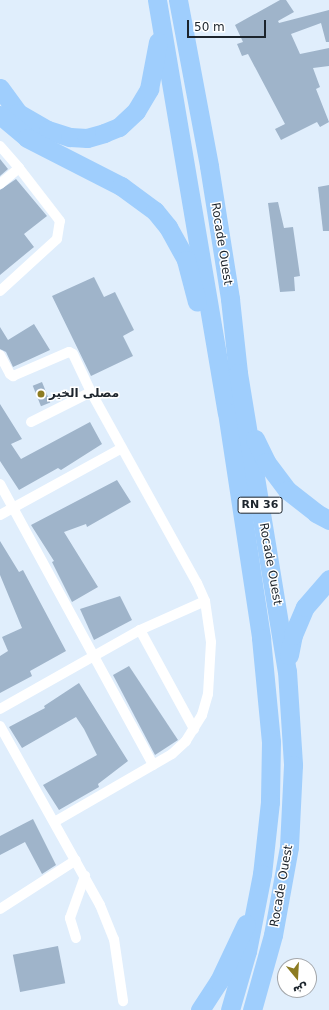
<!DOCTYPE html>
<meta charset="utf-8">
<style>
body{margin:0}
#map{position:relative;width:329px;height:1010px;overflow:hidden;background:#e0eefc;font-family:"DejaVu Sans","Noto Naskh Arabic",sans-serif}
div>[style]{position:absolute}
.building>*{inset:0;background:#9fb4ca;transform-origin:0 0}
.street>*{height:10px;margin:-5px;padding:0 5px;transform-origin:5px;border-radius:5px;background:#fff}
.highway>*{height:19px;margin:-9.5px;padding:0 9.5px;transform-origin:9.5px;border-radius:9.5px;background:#9fcefd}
.dots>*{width:11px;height:11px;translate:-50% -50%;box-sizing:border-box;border:2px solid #fff;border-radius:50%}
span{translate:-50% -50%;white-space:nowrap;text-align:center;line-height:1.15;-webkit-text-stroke:3px #fff;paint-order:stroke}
.shield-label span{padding:1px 3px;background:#fff;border:1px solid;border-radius:3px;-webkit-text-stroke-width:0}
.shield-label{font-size:11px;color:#1c242c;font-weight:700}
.street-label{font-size:12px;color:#1c242c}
.poi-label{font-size:12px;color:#1c242c;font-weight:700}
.left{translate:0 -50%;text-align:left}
.north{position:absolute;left:277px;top:958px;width:40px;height:40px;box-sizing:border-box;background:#fff;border:1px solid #a4a7ab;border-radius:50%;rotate:162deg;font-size:11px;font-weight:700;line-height:16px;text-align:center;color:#1c242c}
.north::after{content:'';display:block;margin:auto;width:14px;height:18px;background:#8d7c22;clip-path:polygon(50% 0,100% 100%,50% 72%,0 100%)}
.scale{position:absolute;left:187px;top:20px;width:79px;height:18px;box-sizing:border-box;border:2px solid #1c242c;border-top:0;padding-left:5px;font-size:12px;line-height:14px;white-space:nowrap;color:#1c242c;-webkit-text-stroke:3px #fff;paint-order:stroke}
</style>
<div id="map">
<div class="building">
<i style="clip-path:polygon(280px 0,286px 0,294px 12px,278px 21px,279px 23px,329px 10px,329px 42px,326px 42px,321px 23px,291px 34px,300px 54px,329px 48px,329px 66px,313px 68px,320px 87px,316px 89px,329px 122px,320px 127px,317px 122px,281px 140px,275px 129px,285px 124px,248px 54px,242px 56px,237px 44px,243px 42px,235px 25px)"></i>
<i style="clip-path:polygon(0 159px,8px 169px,0 176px)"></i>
<i style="clip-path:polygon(16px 179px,47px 216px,24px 234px,34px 247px,0 275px,0 190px)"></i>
<i style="clip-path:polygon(329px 185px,329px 231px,323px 231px,318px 187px)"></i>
<i style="clip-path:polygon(278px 202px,284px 228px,293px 227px,300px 276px,294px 277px,295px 291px,280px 292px,268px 203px)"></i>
<i style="clip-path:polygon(94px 277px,104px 297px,115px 292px,134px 330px,123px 336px,133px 356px,91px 376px,52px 296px)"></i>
<i style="clip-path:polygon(34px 324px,50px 350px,13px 367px,6px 352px,0 349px,0 327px,8px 340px)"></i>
<i style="left:42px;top:382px;width:22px;height:10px;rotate:68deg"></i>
<i style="clip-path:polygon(0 404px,22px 439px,11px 444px,21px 459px,90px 422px,102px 444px,61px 470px,58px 468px,19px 490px,0 461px)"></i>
<i style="clip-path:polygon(117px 480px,131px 502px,87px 527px,86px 524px,64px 532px,98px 587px,72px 602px,52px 562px,54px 561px,31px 525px)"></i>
<i style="clip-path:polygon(0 541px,19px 572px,23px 570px,66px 651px,30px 671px,32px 676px,0 693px,0 656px,8px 651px,2px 637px,22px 628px,0 575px)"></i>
<i style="clip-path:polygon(120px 596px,132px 620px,94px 640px,80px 609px)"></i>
<i style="clip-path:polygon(129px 666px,178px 740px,155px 755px,113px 675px)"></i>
<i style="clip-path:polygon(79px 683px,128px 761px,98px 784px,99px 787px,59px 810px,43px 785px,97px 755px,84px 729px,76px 717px,22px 748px,9px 727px,45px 708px,44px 706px)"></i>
<i style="clip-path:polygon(33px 819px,56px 865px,42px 874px,25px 842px,0 855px,0 836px)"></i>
<i style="left:58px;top:946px;width:38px;height:46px;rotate:79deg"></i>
</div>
<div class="street">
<i style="left:0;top:146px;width:29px;rotate:49deg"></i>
<i style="left:19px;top:168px;width:25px;rotate:140deg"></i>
<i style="left:0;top:291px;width:77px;rotate:-42.4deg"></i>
<i style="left:57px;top:239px;width:18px;rotate:-81deg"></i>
<i style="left:60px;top:221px;width:67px;rotate:-127.7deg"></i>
<i style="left:0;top:355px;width:21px;rotate:62deg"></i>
<i style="left:10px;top:374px;width:4px;rotate:34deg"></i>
<i style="left:13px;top:376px;width:61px;rotate:-23.2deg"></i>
<i style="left:69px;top:352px;width:4px;rotate:27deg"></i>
<i style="left:73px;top:354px;width:42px;rotate:64.7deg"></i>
<i style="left:31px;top:422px;width:67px;rotate:-26.6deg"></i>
<i style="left:91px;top:392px;width:218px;rotate:61deg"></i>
<i style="left:197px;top:583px;width:20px;rotate:66deg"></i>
<i style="left:205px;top:601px;width:41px;rotate:81.7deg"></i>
<i style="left:211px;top:642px;width:52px;rotate:93.3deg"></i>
<i style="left:208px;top:694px;width:22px;rotate:106deg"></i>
<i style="left:202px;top:715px;width:31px;rotate:122deg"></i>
<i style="left:186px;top:741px;width:19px;rotate:137deg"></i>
<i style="left:172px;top:754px;width:136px;rotate:150deg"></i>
<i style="left:0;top:484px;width:320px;rotate:61.4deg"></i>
<i style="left:0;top:515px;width:139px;rotate:-28.8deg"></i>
<i style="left:140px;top:630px;width:113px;rotate:61.4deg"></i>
<i style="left:0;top:709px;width:161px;rotate:-29.4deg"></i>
<i style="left:140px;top:630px;width:71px;rotate:-24deg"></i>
<i style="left:0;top:726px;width:205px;rotate:60.8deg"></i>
<i style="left:100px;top:905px;width:37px;rotate:68deg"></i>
<i style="left:114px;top:939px;width:63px;rotate:81.7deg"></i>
<i style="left:0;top:909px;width:90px;rotate:-32.8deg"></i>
<i style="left:76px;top:938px;width:21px;rotate:-107deg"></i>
<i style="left:70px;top:918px;width:45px;rotate:-70.3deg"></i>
</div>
<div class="highway">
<i style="left:157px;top:0;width:418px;rotate:80.4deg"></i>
<i style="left:227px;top:412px;width:229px;rotate:81.4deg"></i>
<i style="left:261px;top:638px;width:104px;rotate:84.5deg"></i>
<i style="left:271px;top:742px;width:60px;rotate:91deg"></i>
<i style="left:270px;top:802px;width:72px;rotate:96.3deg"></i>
<i style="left:262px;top:874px;width:78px;rotate:101deg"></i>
<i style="left:247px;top:951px;width:61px;rotate:106.1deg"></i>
<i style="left:178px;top:0;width:169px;rotate:79.4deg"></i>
<i style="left:209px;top:166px;width:135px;rotate:81deg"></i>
<i style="left:230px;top:299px;width:74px;rotate:83.8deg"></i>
<i style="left:238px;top:373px;width:302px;rotate:80.7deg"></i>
<i style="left:287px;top:671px;width:94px;rotate:86.3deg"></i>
<i style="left:293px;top:765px;width:82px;rotate:92.8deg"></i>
<i style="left:289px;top:847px;width:89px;rotate:100.3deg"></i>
<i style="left:273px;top:935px;width:78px;rotate:105.6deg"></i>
<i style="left:0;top:88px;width:31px;rotate:54deg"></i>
<i style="left:18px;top:113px;width:34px;rotate:30deg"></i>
<i style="left:48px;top:130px;width:23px;rotate:18deg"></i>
<i style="left:70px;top:137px;width:17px;rotate:3deg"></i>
<i style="left:87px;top:138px;width:18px;rotate:-16deg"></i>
<i style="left:104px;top:133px;width:16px;rotate:-22deg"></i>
<i style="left:119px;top:127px;width:23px;rotate:-43deg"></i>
<i style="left:136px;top:111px;width:26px;rotate:-59deg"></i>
<i style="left:149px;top:89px;width:48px;rotate:-79.2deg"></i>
<i style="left:0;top:115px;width:35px;rotate:40deg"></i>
<i style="left:27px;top:138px;width:106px;rotate:27.1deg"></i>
<i style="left:121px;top:186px;width:42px;rotate:36.3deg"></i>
<i style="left:155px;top:211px;width:21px;rotate:51deg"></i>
<i style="left:168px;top:227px;width:38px;rotate:61deg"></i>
<i style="left:186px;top:260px;width:43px;rotate:75.3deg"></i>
<i style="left:255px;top:439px;width:25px;rotate:64deg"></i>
<i style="left:266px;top:462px;width:35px;rotate:53deg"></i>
<i style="left:287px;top:490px;width:37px;rotate:38deg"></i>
<i style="left:316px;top:513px;width:15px;rotate:28deg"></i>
<i style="left:289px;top:655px;width:20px;rotate:-79deg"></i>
<i style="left:293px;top:635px;width:30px;rotate:-67deg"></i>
<i style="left:305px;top:607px;width:37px;rotate:-49deg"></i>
<i style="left:200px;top:1010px;width:35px;rotate:-57deg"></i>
<i style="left:219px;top:981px;width:63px;rotate:-64.7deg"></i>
</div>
<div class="dots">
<i style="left:41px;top:394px;background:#8d7c22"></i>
</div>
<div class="shield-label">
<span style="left:260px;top:505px">RN 36</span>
</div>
<div class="street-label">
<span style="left:221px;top:244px;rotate:81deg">Rocade Ouest</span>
<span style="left:270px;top:564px;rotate:80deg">Rocade Ouest</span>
<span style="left:282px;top:886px;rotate:-80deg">Rocade Ouest</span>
</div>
<div class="poi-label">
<span class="left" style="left:49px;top:394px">مصلى الخير</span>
</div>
<div class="north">ش</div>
<div class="scale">50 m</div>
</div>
